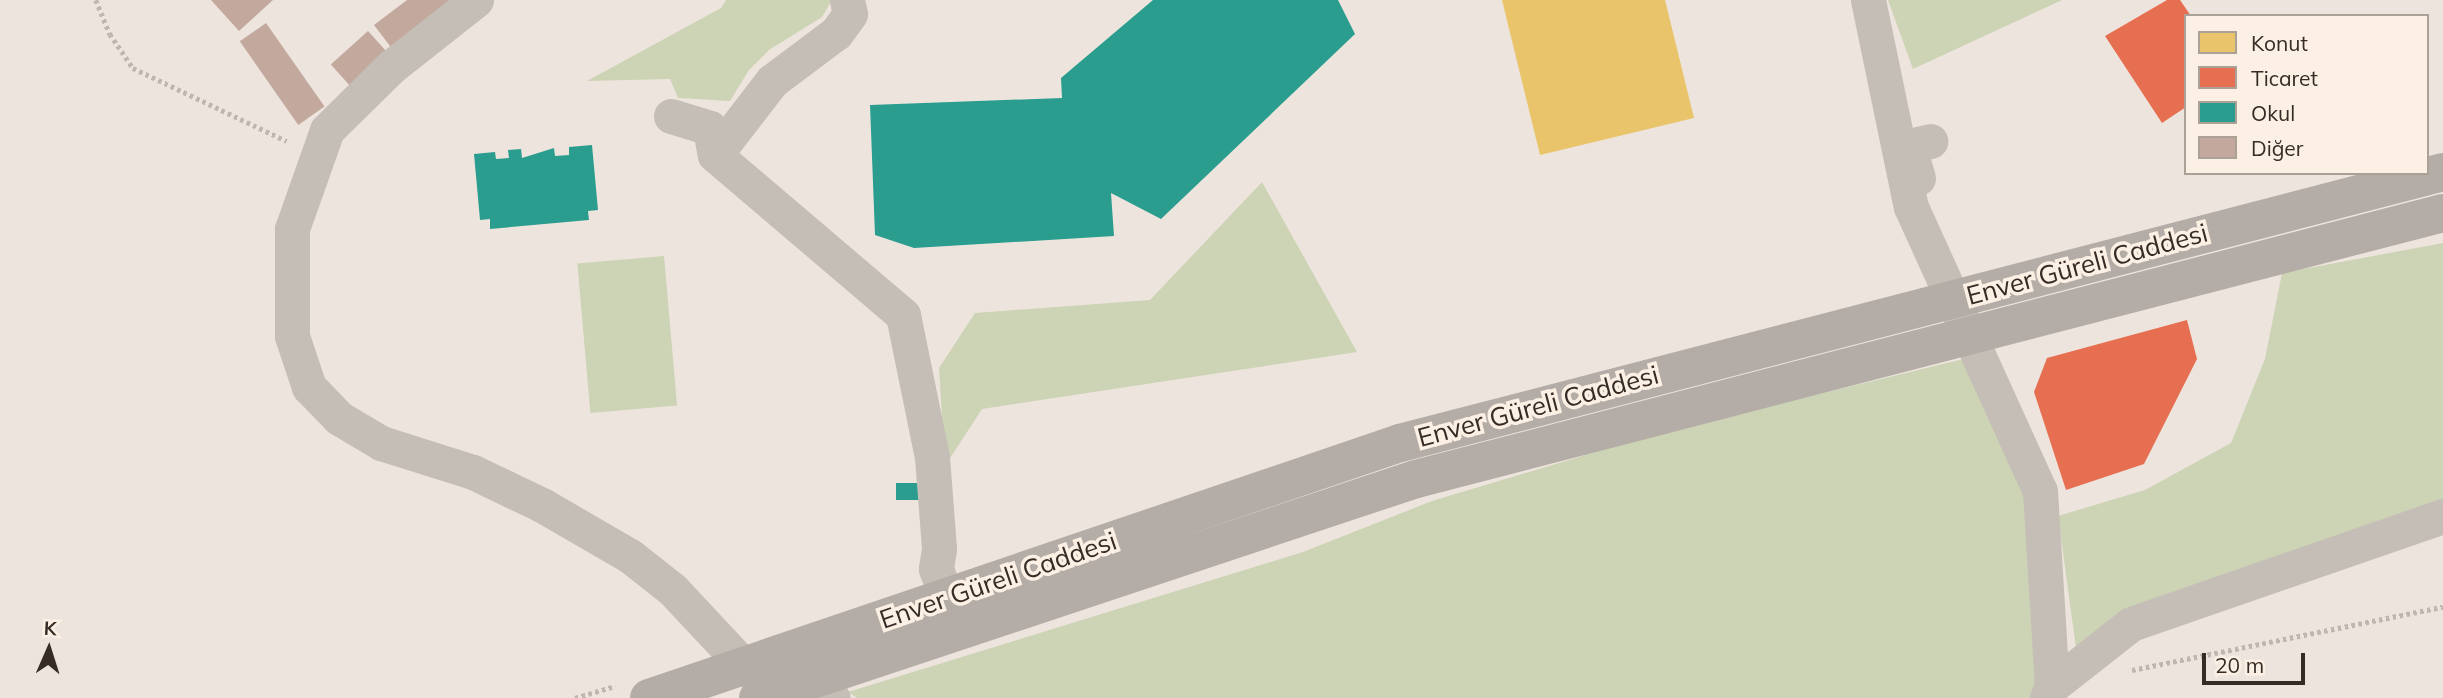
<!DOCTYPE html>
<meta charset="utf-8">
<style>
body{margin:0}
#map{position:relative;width:2443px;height:698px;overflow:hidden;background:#ede5dd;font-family:Mulish,sans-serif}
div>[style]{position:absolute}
.green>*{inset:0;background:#cdd3b5;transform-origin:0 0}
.homes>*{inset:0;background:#e9c46a}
.shops>*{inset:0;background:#e76f51}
.schools>*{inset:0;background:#2a9d8f;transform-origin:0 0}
.building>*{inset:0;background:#c2a89d;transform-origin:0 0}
.path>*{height:4.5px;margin-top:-2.25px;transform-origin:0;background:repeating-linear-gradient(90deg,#beb6af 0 3.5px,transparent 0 7px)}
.minor>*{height:35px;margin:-17.5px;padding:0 17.5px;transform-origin:17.5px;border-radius:17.5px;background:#c5beb7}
.major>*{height:38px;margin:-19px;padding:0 19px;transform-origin:19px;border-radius:19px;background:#b4aca6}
span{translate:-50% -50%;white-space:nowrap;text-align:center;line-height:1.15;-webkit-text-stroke:7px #fbf0e3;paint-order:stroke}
.street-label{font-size:26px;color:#362b25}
.legend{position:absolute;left:2184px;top:14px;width:245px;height:161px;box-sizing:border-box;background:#fbf0e3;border:2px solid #aca197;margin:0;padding:9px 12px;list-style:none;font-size:21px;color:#362b25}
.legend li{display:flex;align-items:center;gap:14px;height:35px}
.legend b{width:35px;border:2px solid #aca197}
.north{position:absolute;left:14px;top:614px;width:70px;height:70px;-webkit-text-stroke:5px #fbf0e3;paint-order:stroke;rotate:3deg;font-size:19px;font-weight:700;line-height:28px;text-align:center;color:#362b25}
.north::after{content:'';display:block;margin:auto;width:24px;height:32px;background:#362b25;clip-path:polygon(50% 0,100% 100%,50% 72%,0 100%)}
.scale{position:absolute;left:2202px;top:653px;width:103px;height:32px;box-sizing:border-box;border:4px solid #362b25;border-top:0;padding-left:9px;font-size:21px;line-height:24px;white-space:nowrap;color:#362b25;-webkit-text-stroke:5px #fbf0e3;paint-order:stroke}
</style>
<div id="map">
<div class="green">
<i style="clip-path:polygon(726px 0,832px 0,822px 17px,769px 50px,749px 70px,730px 101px,678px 98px,670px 79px,587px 81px,721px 8px)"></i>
<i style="clip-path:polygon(1888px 0,2062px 0,1913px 69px)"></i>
<i style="clip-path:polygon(1262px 182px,1357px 352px,982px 409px,945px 466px,939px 368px,975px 313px,1150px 300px)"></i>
<i style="clip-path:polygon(2443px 243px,2443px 506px,2078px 663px,2058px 516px,2145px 490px,2231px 443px,2265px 359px,2282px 273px)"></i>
<i style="left:664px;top:256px;width:150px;height:87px;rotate:85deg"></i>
<i style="clip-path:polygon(1976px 356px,2040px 491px,2047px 698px,857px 698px,848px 692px,1303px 552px,1432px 501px,1662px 432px)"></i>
</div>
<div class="homes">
<i style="clip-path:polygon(1502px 0,1665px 0,1694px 118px,1540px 155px)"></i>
</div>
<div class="shops">
<i style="clip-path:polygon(2167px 0,2180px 0,2191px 16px,2186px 16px,2186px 107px,2162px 123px,2105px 36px)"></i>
<i style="clip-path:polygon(2187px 320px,2197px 359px,2144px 464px,2066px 490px,2034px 392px,2047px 358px)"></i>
</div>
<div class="schools">
<i style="clip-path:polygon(1153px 0,1338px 0,1355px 34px,1161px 219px,1111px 193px,1114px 236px,914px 248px,875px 235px,870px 105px,1062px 98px,1061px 78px)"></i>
<i style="clip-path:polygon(592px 145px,598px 210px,588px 211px,589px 220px,490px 229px,490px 219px,480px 220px,474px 154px,495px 152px,496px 159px,509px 158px,508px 150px,521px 149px,522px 158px,554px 148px,555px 156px,569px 155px,569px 147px)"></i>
<i style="left:896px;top:483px;width:27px;height:17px"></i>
</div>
<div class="building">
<i style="clip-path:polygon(211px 0,273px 0,239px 31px)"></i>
<i style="clip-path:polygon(407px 0,460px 0,393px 50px,374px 25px)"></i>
<i style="left:266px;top:23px;width:102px;height:32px;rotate:55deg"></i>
<i style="left:368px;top:31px;width:30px;height:50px;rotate:48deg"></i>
</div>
<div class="path">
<i style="left:96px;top:0;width:37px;rotate:68deg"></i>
<i style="left:110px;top:34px;width:41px;rotate:55.9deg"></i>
<i style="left:133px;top:68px;width:170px;rotate:25.4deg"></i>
<i style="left:2132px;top:670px;width:317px;rotate:-11.5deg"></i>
<i style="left:575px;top:698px;width:42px;rotate:-16.7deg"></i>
</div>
<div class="minor">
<i style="left:476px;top:0;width:107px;rotate:141.8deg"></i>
<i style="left:392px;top:66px;width:91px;rotate:135.4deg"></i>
<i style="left:327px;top:130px;width:105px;rotate:109.5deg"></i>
<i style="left:292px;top:229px;width:107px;rotate:90deg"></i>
<i style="left:292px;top:336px;width:54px;rotate:71.6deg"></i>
<i style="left:309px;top:387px;width:43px;rotate:45.9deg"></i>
<i style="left:339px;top:418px;width:49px;rotate:30.8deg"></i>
<i style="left:381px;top:443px;width:96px;rotate:17.5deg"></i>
<i style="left:473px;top:472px;width:76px;rotate:25.6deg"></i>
<i style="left:542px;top:505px;width:102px;rotate:30.1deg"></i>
<i style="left:630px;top:556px;width:55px;rotate:38.3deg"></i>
<i style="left:673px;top:590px;width:107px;rotate:46.9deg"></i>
<i style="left:746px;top:668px;width:39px;rotate:38deg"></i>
<i style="left:777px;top:692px;width:56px;rotate:6.1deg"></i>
<i style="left:847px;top:0;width:14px;rotate:78deg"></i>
<i style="left:850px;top:14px;width:24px;rotate:126deg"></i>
<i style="left:836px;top:33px;width:80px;rotate:143.1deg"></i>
<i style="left:772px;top:81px;width:93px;rotate:127.6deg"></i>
<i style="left:715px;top:155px;width:247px;rotate:40.4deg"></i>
<i style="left:903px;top:315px;width:145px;rotate:78.5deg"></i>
<i style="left:932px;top:457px;width:92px;rotate:85.6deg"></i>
<i style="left:939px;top:549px;width:20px;rotate:99deg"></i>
<i style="left:936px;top:569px;width:59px;rotate:69.1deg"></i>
<i style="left:1868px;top:0;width:211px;rotate:78.3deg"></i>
<i style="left:1911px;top:207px;width:312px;rotate:65.6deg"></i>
<i style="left:2040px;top:491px;width:195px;rotate:86.5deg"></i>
<i style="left:2052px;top:686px;width:13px;rotate:113deg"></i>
<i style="left:671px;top:116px;width:41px;rotate:17.1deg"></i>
<i style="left:710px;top:128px;width:27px;rotate:80deg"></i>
<i style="left:1918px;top:178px;width:33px;rotate:-106deg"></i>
<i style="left:1909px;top:146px;width:22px;rotate:-13deg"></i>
<i style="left:2052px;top:686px;width:100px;rotate:-38.1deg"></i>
<i style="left:2131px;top:624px;width:330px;rotate:-19.1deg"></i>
</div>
<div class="major">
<i style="left:649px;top:698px;width:793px;rotate:-18.75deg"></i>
<i style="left:1400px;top:443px;width:1078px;rotate:-14.56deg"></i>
<i style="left:758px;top:698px;width:693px;rotate:-18.41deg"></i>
<i style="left:1416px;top:479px;width:1061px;rotate:-14.52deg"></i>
</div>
<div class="street-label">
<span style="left:2087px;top:264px;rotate:-15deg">Enver Güreli Caddesi</span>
<span style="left:1538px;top:406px;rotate:-15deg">Enver Güreli Caddesi</span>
<span style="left:998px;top:580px;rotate:-19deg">Enver Güreli Caddesi</span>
</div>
<ul class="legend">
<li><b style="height:19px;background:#e9c46a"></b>Konut</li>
<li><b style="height:19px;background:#e76f51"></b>Ticaret</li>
<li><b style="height:19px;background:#2a9d8f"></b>Okul</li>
<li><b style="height:19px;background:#c2a89d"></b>Diğer</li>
</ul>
<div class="north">K</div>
<div class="scale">20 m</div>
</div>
